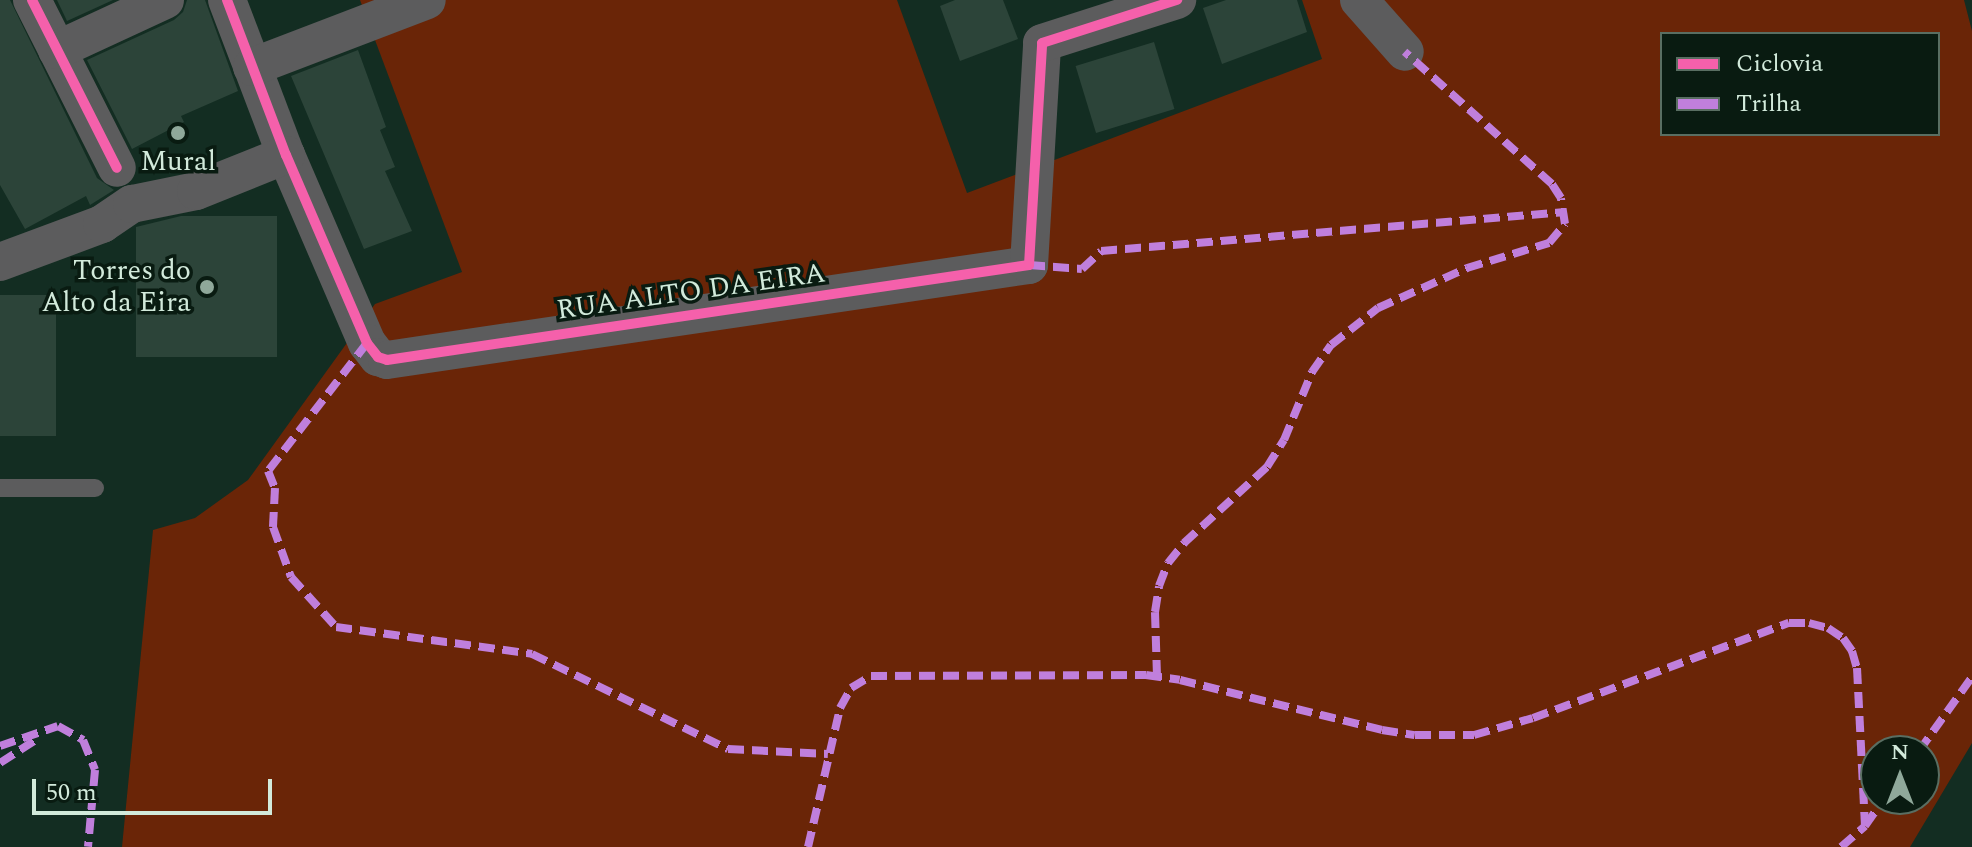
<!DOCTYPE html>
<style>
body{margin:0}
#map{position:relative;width:1972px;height:847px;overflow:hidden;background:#132d22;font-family:Spectral,serif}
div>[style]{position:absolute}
.green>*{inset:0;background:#6a2507}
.building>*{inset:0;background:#2c4439;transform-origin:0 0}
.service>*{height:18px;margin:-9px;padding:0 9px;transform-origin:9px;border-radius:9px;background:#5c5c5d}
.minor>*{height:38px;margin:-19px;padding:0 19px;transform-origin:19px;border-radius:19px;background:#5c5c5d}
.quiet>*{height:8px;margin-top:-4px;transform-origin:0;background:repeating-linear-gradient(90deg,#c07fdc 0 16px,transparent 0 24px)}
.cycleway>*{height:10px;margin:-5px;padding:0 5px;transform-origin:5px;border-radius:5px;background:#f560ab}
.dots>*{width:22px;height:22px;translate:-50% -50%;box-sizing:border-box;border:4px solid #091b11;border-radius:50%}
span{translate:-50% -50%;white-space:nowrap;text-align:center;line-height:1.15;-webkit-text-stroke:7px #091b11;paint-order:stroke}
.poi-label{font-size:28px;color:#d2eadb}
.right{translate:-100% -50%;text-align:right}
.street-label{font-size:28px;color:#d2eadb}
.legend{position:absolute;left:1660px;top:32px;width:280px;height:104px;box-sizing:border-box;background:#091b11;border:2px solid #596e62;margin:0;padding:10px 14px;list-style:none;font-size:24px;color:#d2eadb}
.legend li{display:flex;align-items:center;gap:16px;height:40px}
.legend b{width:40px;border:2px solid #596e62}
.north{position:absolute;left:1860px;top:735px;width:80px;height:80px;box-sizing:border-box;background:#091b11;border:2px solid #596e62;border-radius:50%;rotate:0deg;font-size:22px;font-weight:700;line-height:32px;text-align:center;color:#d2eadb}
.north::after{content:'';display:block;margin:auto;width:28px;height:36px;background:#8fa89a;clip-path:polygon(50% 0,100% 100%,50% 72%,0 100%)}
.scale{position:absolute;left:32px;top:779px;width:240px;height:36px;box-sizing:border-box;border:4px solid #d2eadb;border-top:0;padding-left:10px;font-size:24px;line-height:28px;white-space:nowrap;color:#d2eadb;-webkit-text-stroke:6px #091b11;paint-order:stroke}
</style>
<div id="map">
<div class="green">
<i style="clip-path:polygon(evenodd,360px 0,897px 0,967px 193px,1322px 59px,1302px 0,1964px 0,1972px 31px,1972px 743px,1910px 847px,122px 847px,153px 530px,195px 518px,248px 480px,375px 304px,462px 272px,360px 0,1662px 34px,1938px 34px,1938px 134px,1662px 134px,1662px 34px,360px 0,1876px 751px,1924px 751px,1924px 799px,1876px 799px,1876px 751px)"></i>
</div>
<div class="building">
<i style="clip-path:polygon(0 0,10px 0,97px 178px,114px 190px,90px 205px,86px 196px,25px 229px,0 185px)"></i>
<i style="clip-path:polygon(57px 0,113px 0,67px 21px)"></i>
<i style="clip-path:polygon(187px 0,205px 0,238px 91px,181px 116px,184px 122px,132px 149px,87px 60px,174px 20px,183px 12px)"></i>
<i style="clip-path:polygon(955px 0,1003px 0,1018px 39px,960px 61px,940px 6px)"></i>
<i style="clip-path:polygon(1226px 0,1297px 0,1307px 32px,1222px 64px,1203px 8px)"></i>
<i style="left:1154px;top:42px;width:70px;height:82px;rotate:73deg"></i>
<i style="clip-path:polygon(358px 50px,386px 127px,380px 130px,395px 167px,385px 171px,412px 231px,364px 249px,291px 76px)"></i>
<i style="clip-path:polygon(181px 216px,277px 216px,277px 357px,136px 357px,136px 227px)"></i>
<i style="left:0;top:295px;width:56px;height:141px"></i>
</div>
<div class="service">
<i style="left:0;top:488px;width:95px"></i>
</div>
<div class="minor">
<i style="left:32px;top:0;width:188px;rotate:63.2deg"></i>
<i style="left:227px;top:0;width:166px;rotate:69.2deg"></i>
<i style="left:286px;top:155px;width:205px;rotate:66.7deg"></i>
<i style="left:367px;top:343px;width:18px;rotate:52deg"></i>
<i style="left:378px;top:357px;width:9px;rotate:18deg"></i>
<i style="left:387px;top:360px;width:649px;rotate:-8.42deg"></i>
<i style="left:1029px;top:265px;width:222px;rotate:-86.6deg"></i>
<i style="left:1042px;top:43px;width:142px;rotate:-17.7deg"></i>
<i style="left:1359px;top:0;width:69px;rotate:48.5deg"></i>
<i style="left:57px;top:50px;width:119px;rotate:-24.8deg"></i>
<i style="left:252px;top:67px;width:187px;rotate:-20.9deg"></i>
<i style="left:0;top:262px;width:109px;rotate:-20.4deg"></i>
<i style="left:102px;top:224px;width:36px;rotate:-34deg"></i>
<i style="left:132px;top:204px;width:65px;rotate:-11.5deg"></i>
<i style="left:196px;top:191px;width:97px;rotate:-21.8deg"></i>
</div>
<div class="quiet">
<i style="left:1029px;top:265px;width:53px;rotate:4.3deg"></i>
<i style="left:1082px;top:269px;width:26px;rotate:-43deg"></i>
<i style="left:1101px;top:251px;width:466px;rotate:-4.8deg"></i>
<i style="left:367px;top:343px;width:162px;rotate:127.7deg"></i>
<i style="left:268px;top:471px;width:18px;rotate:68deg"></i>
<i style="left:275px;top:488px;width:39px;rotate:93deg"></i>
<i style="left:273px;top:527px;width:53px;rotate:70.2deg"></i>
<i style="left:291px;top:577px;width:67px;rotate:48deg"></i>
<i style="left:336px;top:627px;width:198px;rotate:7.8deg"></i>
<i style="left:532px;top:654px;width:218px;rotate:25.9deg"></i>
<i style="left:728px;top:749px;width:100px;rotate:2.9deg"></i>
<i style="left:1157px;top:676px;width:64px;rotate:-91.8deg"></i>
<i style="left:1155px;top:612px;width:26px;rotate:-81deg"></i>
<i style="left:1159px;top:586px;width:25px;rotate:-69deg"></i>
<i style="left:1168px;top:563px;width:26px;rotate:-51deg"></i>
<i style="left:1184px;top:543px;width:113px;rotate:-42.5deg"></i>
<i style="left:1267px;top:467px;width:32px;rotate:-58deg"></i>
<i style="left:1284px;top:440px;width:74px;rotate:-67.6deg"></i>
<i style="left:1312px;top:372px;width:33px;rotate:-55deg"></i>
<i style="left:1331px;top:345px;width:60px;rotate:-38.2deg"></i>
<i style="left:1378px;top:308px;width:98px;rotate:-24.2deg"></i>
<i style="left:1467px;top:268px;width:86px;rotate:-17deg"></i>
<i style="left:1549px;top:243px;width:25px;rotate:-50deg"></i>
<i style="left:1565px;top:224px;width:26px;rotate:-99deg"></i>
<i style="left:1561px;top:198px;width:17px;rotate:-123deg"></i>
<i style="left:1552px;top:184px;width:198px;rotate:-138.1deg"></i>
<i style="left:0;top:746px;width:61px;rotate:-19deg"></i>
<i style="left:58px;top:726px;width:29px;rotate:29deg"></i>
<i style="left:83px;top:740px;width:32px;rotate:68deg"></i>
<i style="left:95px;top:770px;width:77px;rotate:95.2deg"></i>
<i style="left:1919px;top:751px;width:91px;rotate:-54.4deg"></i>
<i style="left:0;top:763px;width:44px;rotate:-33deg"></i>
<i style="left:808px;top:847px;width:143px;rotate:-77deg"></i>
<i style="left:840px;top:708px;width:23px;rotate:-61deg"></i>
<i style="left:851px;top:688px;width:23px;rotate:-31deg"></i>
<i style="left:871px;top:676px;width:275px;rotate:-0.2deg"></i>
<i style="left:1146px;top:675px;width:34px;rotate:8deg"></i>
<i style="left:1180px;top:680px;width:208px;rotate:13.9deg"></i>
<i style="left:1382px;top:730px;width:33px;rotate:9deg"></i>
<i style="left:1415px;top:735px;width:59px"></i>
<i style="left:1474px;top:735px;width:61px;rotate:-16.1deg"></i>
<i style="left:1533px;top:718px;width:273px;rotate:-20.4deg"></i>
<i style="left:1789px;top:623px;width:20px"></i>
<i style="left:1809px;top:623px;width:20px;rotate:15deg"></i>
<i style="left:1828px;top:628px;width:18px;rotate:34deg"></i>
<i style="left:1843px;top:638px;width:16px;rotate:55deg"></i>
<i style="left:1852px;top:651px;width:18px;rotate:74deg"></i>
<i style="left:1857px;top:668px;width:158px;rotate:87.1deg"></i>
<i style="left:1841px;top:847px;width:32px;rotate:-41deg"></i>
<i style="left:1865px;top:826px;width:33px;rotate:-55deg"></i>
</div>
<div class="cycleway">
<i style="left:32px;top:0;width:188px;rotate:63.2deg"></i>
<i style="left:227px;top:0;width:166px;rotate:69.2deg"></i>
<i style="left:286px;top:155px;width:205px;rotate:66.7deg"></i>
<i style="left:367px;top:343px;width:18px;rotate:52deg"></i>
<i style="left:378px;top:357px;width:9px;rotate:18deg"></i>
<i style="left:387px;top:360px;width:649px;rotate:-8.42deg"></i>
<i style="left:1029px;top:265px;width:222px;rotate:-86.6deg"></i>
<i style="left:1042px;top:43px;width:142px;rotate:-17.7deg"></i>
</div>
<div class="dots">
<i style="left:178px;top:133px;background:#8fa89a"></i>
<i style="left:207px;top:287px;background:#8fa89a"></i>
</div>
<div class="poi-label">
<span style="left:178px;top:162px">Mural</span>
<span class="right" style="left:191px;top:287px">Torres do<br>Alto da Eira</span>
</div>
<div class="street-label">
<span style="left:691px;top:292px;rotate:-8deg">RUA ALTO DA EIRA</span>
</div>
<ul class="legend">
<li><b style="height:10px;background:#f560ab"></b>Ciclovia</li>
<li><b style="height:10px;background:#c07fdc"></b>Trilha</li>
</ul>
<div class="north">N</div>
<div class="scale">50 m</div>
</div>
